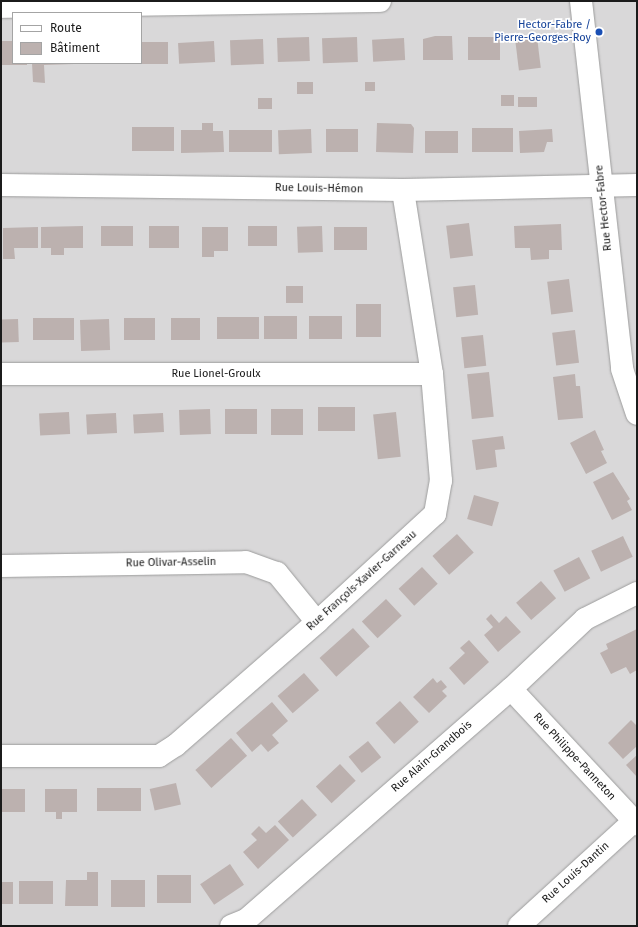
<!DOCTYPE html>
<meta charset="utf-8">
<style>
body{margin:0}
#map{position:relative;width:638px;height:927px;overflow:hidden;background:#ece6e2;font-family:"Fira Sans",sans-serif}
div>[style]{position:absolute}
.residential>*{inset:0;background:#d9d8d9}
.building>*{inset:0;background:#bcb1af;transform-origin:0 0}
.roads{filter:drop-shadow(0 0 1px #9c9c9c) drop-shadow(0 0 1px #9c9c9c)}
.minor>*{height:22px;margin:-11px;padding:0 11px;transform-origin:11px;border-radius:11px;background:#fff}
.dots>*{width:11px;height:11px;translate:-50% -50%;box-sizing:border-box;border:2px solid #fff;border-radius:50%}
span{translate:-50% -50%;white-space:nowrap;text-align:center;line-height:1.15;-webkit-text-stroke:3.5px #fff;paint-order:stroke}
.transit-label{font-size:11px;color:#164399}
.right{translate:-100% -50%;text-align:right}
.street-label{font-size:11px;color:#1b1b1b}
.frame{position:absolute;inset:0;border:2px solid #1b1b1b;pointer-events:none}
.legend{position:absolute;left:12px;top:12px;width:130px;height:52px;box-sizing:border-box;background:#fff;border:1px solid #a4a4a4;margin:0;padding:5px 7px;list-style:none;font-size:12px;color:#1b1b1b}
.legend li{display:flex;align-items:center;gap:8px;height:20px}
.legend b{width:20px;border:1px solid #a4a4a4}
</style>
<div id="map">
<div class="residential">
<i style="clip-path:polygon(evenodd,1px 1px,637px 1px,637px 926px,1px 926px,1px 1px,13px 13px,141px 13px,141px 63px,13px 63px,13px 13px)"></i>
</div>
<div class="building">
<i style="clip-path:polygon(435px 36px,452px 36px,453px 60px,423px 60px,423px 39px)"></i>
<i style="left:309px;top:37px;width:24px;height:32px;rotate:88deg"></i>
<i style="left:357px;top:37px;width:25px;height:35px;rotate:88deg"></i>
<i style="left:500px;top:37px;width:23px;height:32px;rotate:90deg"></i>
<i style="left:537px;top:37px;width:31px;height:22px;rotate:83deg"></i>
<i style="left:404px;top:38px;width:22px;height:32px;rotate:87deg"></i>
<i style="left:263px;top:39px;width:25px;height:33px;rotate:88deg"></i>
<i style="clip-path:polygon(1px 41px,13px 41px,13px 63px,27px 63px,27px 65px,1px 65px)"></i>
<i style="left:214px;top:41px;width:21px;height:36px;rotate:87deg"></i>
<i style="left:141px;top:42px;width:27px;height:22px"></i>
<i style="clip-path:polygon(32px 63px,74px 63px,74px 64px,44px 65px,45px 83px,33px 82px)"></i>
<i style="left:297px;top:82px;width:16px;height:12px"></i>
<i style="left:365px;top:82px;width:10px;height:9px"></i>
<i style="left:501px;top:95px;width:13px;height:11px"></i>
<i style="left:518px;top:97px;width:19px;height:10px"></i>
<i style="left:258px;top:98px;width:14px;height:11px"></i>
<i style="clip-path:polygon(202px 123px,213px 123px,213px 131px,223px 131px,224px 152px,181px 153px,181px 130px,202px 130px)"></i>
<i style="clip-path:polygon(377px 123px,411px 124px,414px 128px,413px 153px,376px 152px)"></i>
<i style="left:174px;top:127px;width:24px;height:42px;rotate:90deg"></i>
<i style="left:472px;top:128px;width:41px;height:24px"></i>
<i style="left:311px;top:129px;width:24px;height:33px;rotate:88deg"></i>
<i style="left:358px;top:129px;width:23px;height:32px;rotate:90deg"></i>
<i style="clip-path:polygon(552px 129px,553px 142px,547px 142px,544px 152px,520px 153px,519px 131px)"></i>
<i style="left:229px;top:130px;width:43px;height:22px"></i>
<i style="left:425px;top:131px;width:33px;height:22px"></i>
<i style="left:469px;top:223px;width:33px;height:23px;rotate:83deg"></i>
<i style="clip-path:polygon(561px 224px,562px 250px,549px 250px,549px 259px,531px 260px,530px 248px,515px 248px,514px 226px)"></i>
<i style="clip-path:polygon(83px 226px,83px 248px,64px 248px,64px 255px,51px 255px,51px 248px,41px 248px,41px 227px)"></i>
<i style="left:101px;top:226px;width:32px;height:20px"></i>
<i style="left:149px;top:226px;width:30px;height:22px"></i>
<i style="left:248px;top:226px;width:29px;height:20px"></i>
<i style="left:322px;top:226px;width:26px;height:25px;rotate:88deg"></i>
<i style="clip-path:polygon(38px 227px,38px 248px,14px 248px,15px 259px,3px 259px,3px 228px)"></i>
<i style="clip-path:polygon(202px 227px,228px 227px,228px 251px,214px 251px,214px 257px,202px 257px)"></i>
<i style="left:367px;top:227px;width:23px;height:33px;rotate:90deg"></i>
<i style="left:569px;top:279px;width:33px;height:22px;rotate:83deg"></i>
<i style="left:475px;top:285px;width:30px;height:22px;rotate:84deg"></i>
<i style="left:286px;top:286px;width:17px;height:17px"></i>
<i style="left:356px;top:304px;width:25px;height:33px"></i>
<i style="left:297px;top:316px;width:23px;height:33px;rotate:90deg"></i>
<i style="left:309px;top:316px;width:33px;height:23px"></i>
<i style="left:217px;top:317px;width:42px;height:22px"></i>
<i style="left:74px;top:318px;width:22px;height:41px;rotate:90deg"></i>
<i style="left:124px;top:318px;width:31px;height:22px"></i>
<i style="left:200px;top:318px;width:22px;height:29px;rotate:90deg"></i>
<i style="left:18px;top:319px;width:23px;height:17px;rotate:88deg"></i>
<i style="left:109px;top:319px;width:31px;height:29px;rotate:88deg"></i>
<i style="left:575px;top:330px;width:33px;height:23px;rotate:83deg"></i>
<i style="left:483px;top:335px;width:31px;height:22px;rotate:84deg"></i>
<i style="left:489px;top:372px;width:45px;height:22px;rotate:84deg"></i>
<i style="clip-path:polygon(575px 374px,576px 386px,580px 386px,583px 418px,558px 420px,553px 377px)"></i>
<i style="left:318px;top:407px;width:37px;height:24px"></i>
<i style="left:210px;top:409px;width:25px;height:31px;rotate:88deg"></i>
<i style="left:225px;top:409px;width:32px;height:25px"></i>
<i style="left:271px;top:409px;width:32px;height:26px"></i>
<i style="left:69px;top:412px;width:22px;height:30px;rotate:87deg"></i>
<i style="left:396px;top:412px;width:45px;height:23px;rotate:84deg"></i>
<i style="left:116px;top:413px;width:20px;height:30px;rotate:87deg"></i>
<i style="left:163px;top:413px;width:19px;height:30px;rotate:87deg"></i>
<i style="clip-path:polygon(595px 430px,604px 450px,601px 451px,607px 463px,586px 474px,570px 443px)"></i>
<i style="clip-path:polygon(503px 436px,505px 449px,495px 450px,497px 467px,476px 470px,472px 440px)"></i>
<i style="clip-path:polygon(613px 472px,630px 499px,627px 501px,632px 510px,612px 520px,593px 482px)"></i>
<i style="left:474px;top:495px;width:26px;height:25px;rotate:16deg"></i>
<i style="left:457px;top:534px;width:25px;height:33px;rotate:48deg"></i>
<i style="left:623px;top:536px;width:23px;height:35px;rotate:65deg"></i>
<i style="left:579px;top:557px;width:24px;height:29px;rotate:62deg"></i>
<i style="left:422px;top:567px;width:23px;height:32px;rotate:47deg"></i>
<i style="left:541px;top:581px;width:23px;height:33px;rotate:49deg"></i>
<i style="left:386px;top:599px;width:23px;height:33px;rotate:47deg"></i>
<i style="clip-path:polygon(491px 614px,499px 623px,506px 616px,521px 632px,498px 652px,484px 635px,493px 627px,486px 619px)"></i>
<i style="left:353px;top:628px;width:25px;height:45px;rotate:48deg"></i>
<i style="clip-path:polygon(637px 629px,637px 670px,630px 674px,626px 667px,611px 674px,600px 653px,608px 649px,606px 644px)"></i>
<i style="clip-path:polygon(469px 640px,489px 662px,464px 685px,449px 668px,465px 653px,460px 648px)"></i>
<i style="left:304px;top:673px;width:23px;height:35px;rotate:49deg"></i>
<i style="clip-path:polygon(433px 678px,437px 683px,441px 680px,447px 687px,442px 691px,447px 696px,429px 713px,413px 697px)"></i>
<i style="left:400px;top:701px;width:28px;height:33px;rotate:48deg"></i>
<i style="clip-path:polygon(272px 702px,288px 721px,272px 735px,279px 743px,268px 752px,261px 744px,252px 752px,236px 733px)"></i>
<i style="clip-path:polygon(631px 720px,637px 726px,637px 746px,623px 759px,608px 743px)"></i>
<i style="left:231px;top:738px;width:24px;height:48px;rotate:48deg"></i>
<i style="left:368px;top:741px;width:21px;height:25px;rotate:51deg"></i>
<i style="clip-path:polygon(637px 755px,637px 777px,626px 765px)"></i>
<i style="left:340px;top:764px;width:23px;height:33px;rotate:47deg"></i>
<i style="left:176px;top:783px;width:22px;height:27px;rotate:77deg"></i>
<i style="left:141px;top:788px;width:23px;height:44px;rotate:90deg"></i>
<i style="left:1px;top:789px;width:24px;height:23px"></i>
<i style="clip-path:polygon(45px 789px,77px 789px,77px 812px,62px 812px,62px 819px,56px 819px,56px 812px,45px 812px)"></i>
<i style="left:302px;top:799px;width:22px;height:33px;rotate:47deg"></i>
<i style="clip-path:polygon(275px 825px,289px 840px,258px 869px,243px 852px,257px 840px,251px 834px,259px 826px,266px 833px)"></i>
<i style="left:230px;top:864px;width:25px;height:36px;rotate:56deg"></i>
<i style="clip-path:polygon(87px 872px,98px 872px,98px 906px,65px 906px,66px 880px,87px 880px)"></i>
<i style="left:157px;top:875px;width:34px;height:28px"></i>
<i style="left:111px;top:880px;width:34px;height:27px"></i>
<i style="left:19px;top:881px;width:34px;height:23px"></i>
<i style="left:1px;top:882px;width:12px;height:22px"></i>
</div>
<div class="roads">
<div class="minor">
<i style="left:581px;top:1px;width:370px;rotate:83.6deg"></i>
<i style="left:622px;top:369px;width:47px;rotate:71.6deg"></i>
<i style="left:1px;top:7px;width:379px;rotate:-0.9deg"></i>
<i style="left:1px;top:185px;width:402px;rotate:0.7deg"></i>
<i style="left:403px;top:190px;width:234px;rotate:-1.2deg"></i>
<i style="left:1px;top:374px;width:431px"></i>
<i style="left:1px;top:566px;width:245px;rotate:-0.9deg"></i>
<i style="left:246px;top:562px;width:33px;rotate:20deg"></i>
<i style="left:277px;top:573px;width:63px;rotate:50.8deg"></i>
<i style="left:511px;top:689px;width:185px;rotate:47deg"></i>
<i style="left:1px;top:756px;width:158px"></i>
<i style="left:159px;top:756px;width:20px;rotate:-33deg"></i>
<i style="left:176px;top:745px;width:187px;rotate:-41.1deg"></i>
<i style="left:317px;top:622px;width:160px;rotate:-42.5deg"></i>
<i style="left:435px;top:514px;width:34px;rotate:-80deg"></i>
<i style="left:441px;top:481px;width:107px;rotate:-94.8deg"></i>
<i style="left:432px;top:374px;width:186px;rotate:-99deg"></i>
<i style="left:231px;top:926px;width:16px;rotate:-22deg"></i>
<i style="left:246px;top:920px;width:352px;rotate:-41.1deg"></i>
<i style="left:511px;top:689px;width:102px;rotate:-43.4deg"></i>
<i style="left:585px;top:619px;width:58px;rotate:-26.6deg"></i>
<i style="left:519px;top:926px;width:156px;rotate:-42.4deg"></i>
</div>
</div>
<div class="dots">
<i style="left:599px;top:32px;background:#1a4fb4"></i>
</div>
<div class="transit-label">
<span class="right" style="left:591px;top:32px">Hector-Fabre /<br>Pierre-Georges-Roy</span>
</div>
<div class="street-label">
<span style="left:319px;top:189px;rotate:1deg">Rue Louis-Hémon</span>
<span style="left:604px;top:208px;rotate:-96deg">Rue Hector-Fabre</span>
<span style="left:216px;top:374px">Rue Lionel-Groulx</span>
<span style="left:171px;top:563px;rotate:-1deg">Rue Olivar-Asselin</span>
<span style="left:362px;top:581px;rotate:-42deg">Rue François-Xavier-Garneau</span>
<span style="left:432px;top:757px;rotate:-41deg">Rue Alain-Grandbois</span>
<span style="left:574px;top:757px;rotate:47deg">Rue Philippe-Panneton</span>
<span style="left:576px;top:873px;rotate:-42deg">Rue Louis-Dantin</span>
</div>
<div class="frame"></div>
<ul class="legend">
<li><b style="height:5px;background:#fff"></b>Route</li>
<li><b style="height:11px;background:#bcb1af"></b>Bâtiment</li>
</ul>
</div>
